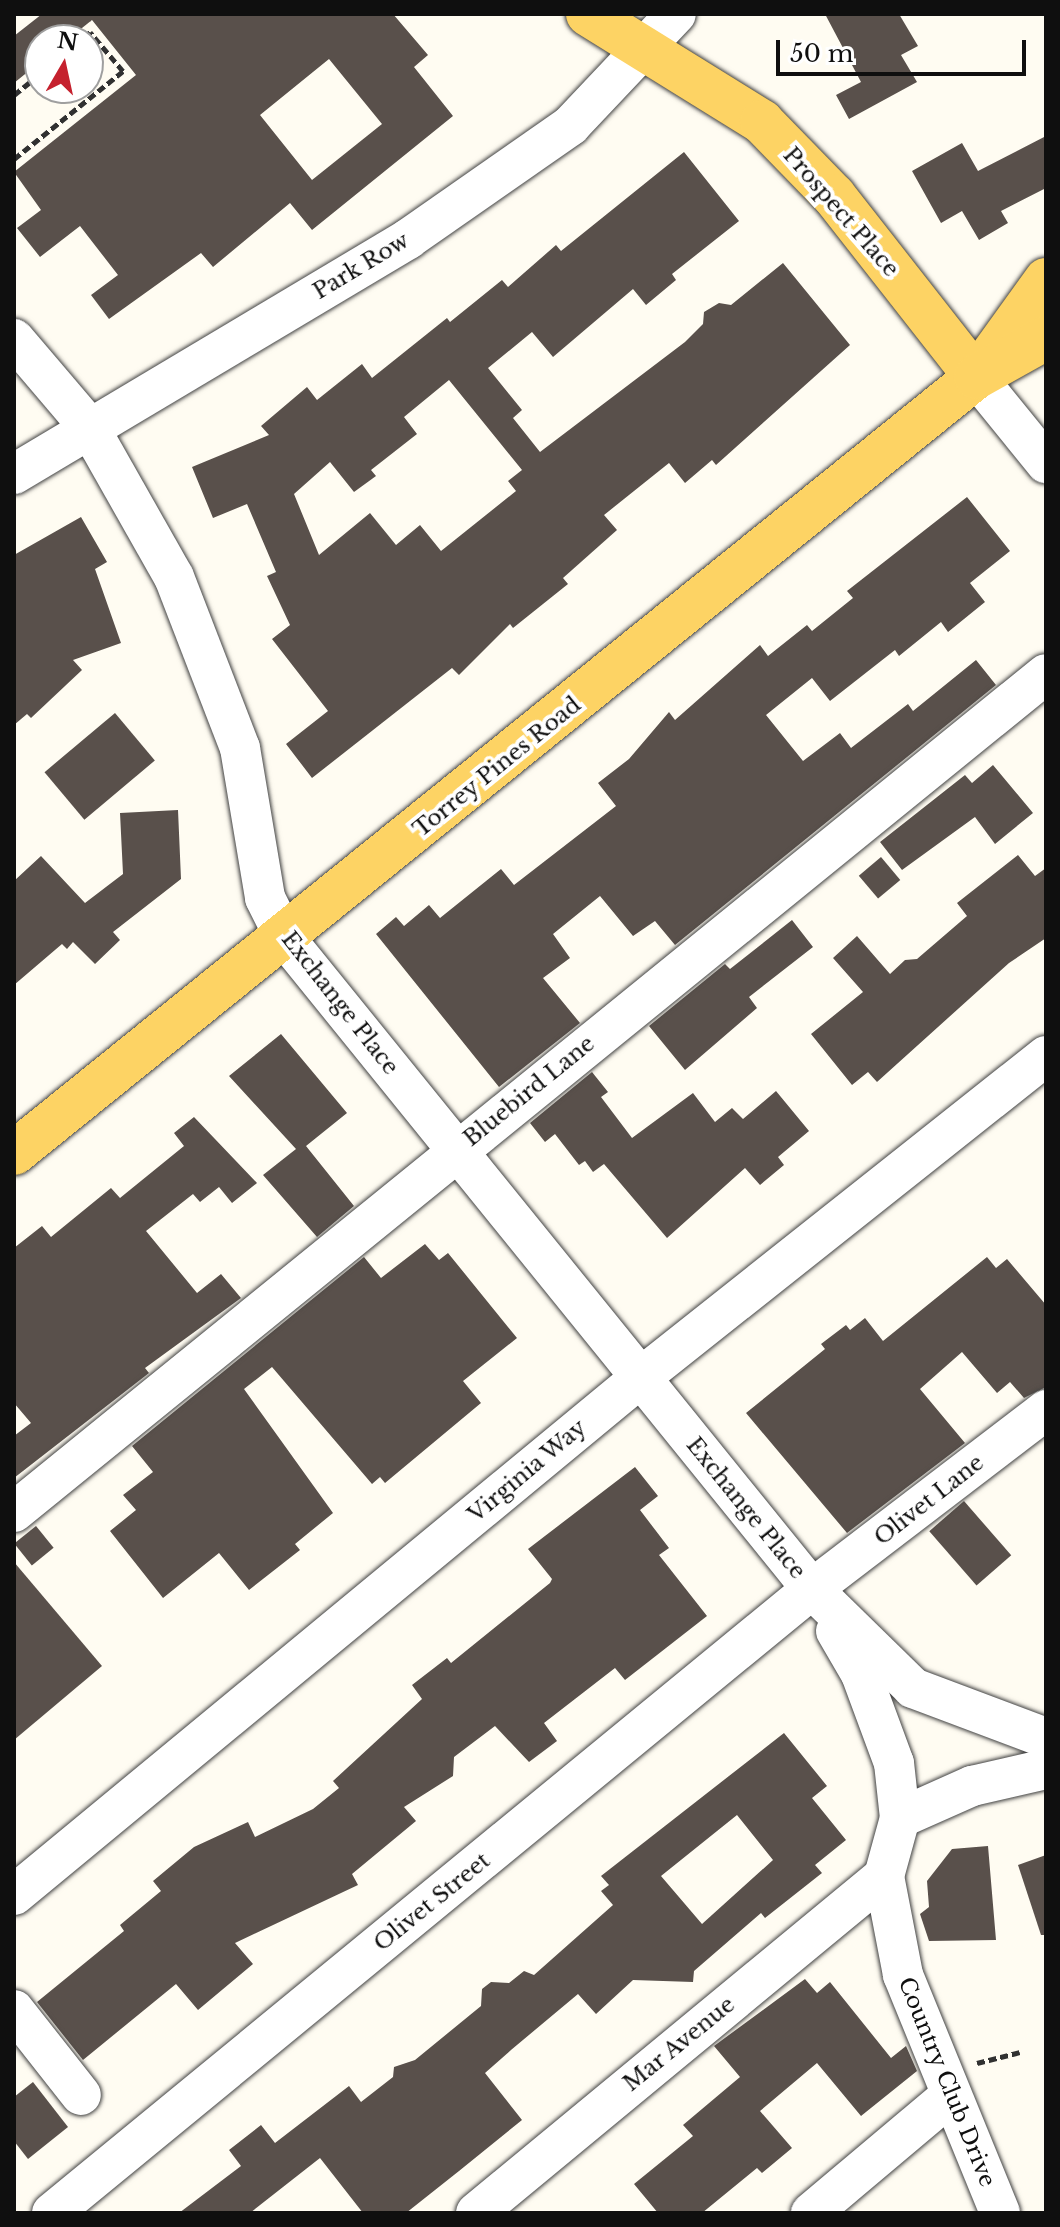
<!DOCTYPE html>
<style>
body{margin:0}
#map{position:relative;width:1060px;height:2227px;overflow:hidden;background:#fffcf2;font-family:"Libre Baskerville",serif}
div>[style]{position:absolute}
.building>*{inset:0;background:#59504b;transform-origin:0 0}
.path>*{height:5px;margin-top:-2.5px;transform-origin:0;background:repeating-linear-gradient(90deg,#313131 0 8px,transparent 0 12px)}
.roads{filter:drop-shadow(0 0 2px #424242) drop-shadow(0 0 2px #424242)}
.minor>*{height:40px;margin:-20px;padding:0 20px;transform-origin:20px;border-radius:20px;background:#fff}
.major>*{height:44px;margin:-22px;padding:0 22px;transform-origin:22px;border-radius:22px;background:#fdd364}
span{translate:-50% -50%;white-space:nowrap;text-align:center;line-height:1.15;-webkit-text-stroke:8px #fff;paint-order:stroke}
.street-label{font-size:22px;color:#0f0f0f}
.frame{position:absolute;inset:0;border:16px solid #0f0f0f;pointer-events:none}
.north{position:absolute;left:24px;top:24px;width:80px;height:80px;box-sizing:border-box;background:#fff;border:2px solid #9f9f9f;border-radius:50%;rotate:9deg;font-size:22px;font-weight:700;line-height:32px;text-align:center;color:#0f0f0f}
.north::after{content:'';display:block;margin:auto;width:28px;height:36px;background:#c5212e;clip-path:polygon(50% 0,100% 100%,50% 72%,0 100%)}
.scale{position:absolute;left:776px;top:40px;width:250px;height:36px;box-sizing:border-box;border:4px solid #0f0f0f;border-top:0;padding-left:10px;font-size:24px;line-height:28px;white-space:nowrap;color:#0f0f0f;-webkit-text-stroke:6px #fff;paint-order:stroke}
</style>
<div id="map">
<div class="building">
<i style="clip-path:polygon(evenodd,42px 14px,393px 14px,428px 55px,414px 67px,453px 116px,312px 230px,290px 203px,213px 267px,201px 253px,109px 319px,91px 295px,118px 275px,80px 226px,40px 257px,17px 228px,41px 210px,14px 172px,136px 75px,92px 20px,67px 40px,40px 40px,40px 62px,14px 83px,14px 36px,42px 14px,329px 59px,382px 124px,312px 180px,260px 115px,329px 59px)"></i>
<i style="clip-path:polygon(825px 14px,899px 14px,918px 46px,901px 55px,917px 82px,849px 119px,836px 95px,861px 82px)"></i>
<i style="clip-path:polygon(1046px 136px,1046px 188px,1001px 211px,1008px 223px,979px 240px,962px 211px,941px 223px,912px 171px,962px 143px,978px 171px)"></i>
<i style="clip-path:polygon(evenodd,684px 152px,739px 221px,672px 274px,676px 280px,646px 305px,633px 289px,553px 357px,532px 332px,488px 368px,522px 410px,513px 418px,540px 452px,685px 342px,703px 324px,704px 312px,719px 303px,731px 305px,783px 263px,850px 345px,716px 465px,712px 460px,685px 483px,669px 463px,604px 515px,617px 530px,563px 578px,568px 584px,513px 628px,510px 624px,459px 675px,452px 668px,312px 778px,286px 744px,328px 711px,272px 639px,290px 625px,267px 576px,276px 572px,247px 504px,213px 518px,192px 467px,269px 435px,261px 426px,307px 387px,317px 400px,362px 364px,372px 378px,447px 318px,450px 322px,502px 280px,508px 287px,556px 245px,561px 251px,684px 152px,449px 380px,522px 470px,508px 481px,516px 491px,441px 551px,420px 525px,396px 545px,370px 513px,319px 555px,294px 494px,330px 462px,354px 492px,376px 476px,371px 470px,417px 434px,404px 417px,449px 380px)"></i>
<i style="clip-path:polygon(967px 497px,1010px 551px,970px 583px,985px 602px,948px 632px,941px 622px,899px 656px,895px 650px,830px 701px,812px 678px,766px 715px,803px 761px,840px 733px,851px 748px,908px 704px,913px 711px,976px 660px,996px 685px,675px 945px,655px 921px,633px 936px,600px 896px,553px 934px,570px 958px,543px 978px,580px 1023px,499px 1087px,376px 934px,396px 917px,404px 926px,429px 905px,440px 918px,501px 869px,514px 885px,616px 806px,598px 783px,629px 759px,669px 712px,675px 720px,760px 645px,768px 656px,807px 625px,812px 631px,853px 598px,847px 591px)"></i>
<i style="clip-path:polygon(81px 517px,107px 562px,95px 569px,121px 643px,73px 660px,82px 670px,31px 718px,27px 714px,14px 725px,14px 555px)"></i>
<i style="left:115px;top:713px;width:62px;height:92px;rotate:50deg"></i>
<i style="clip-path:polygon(993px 765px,1033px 813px,995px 844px,975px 817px,902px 870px,880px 842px,965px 775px,972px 783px)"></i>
<i style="clip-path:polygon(178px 810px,181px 879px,113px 932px,120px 940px,95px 964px,73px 942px,67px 949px,62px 944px,14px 985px,14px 881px,41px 856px,85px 903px,123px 874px,120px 813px)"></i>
<i style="clip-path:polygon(1018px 855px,1035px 876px,1046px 868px,1046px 938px,1009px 963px,877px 1082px,868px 1072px,852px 1085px,811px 1034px,863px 992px,833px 958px,857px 936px,890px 974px,905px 960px,917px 959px,967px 916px,957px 903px)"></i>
<i style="left:881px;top:857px;width:30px;height:29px;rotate:50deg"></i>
<i style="clip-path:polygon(792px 920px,813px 947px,749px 997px,757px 1008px,685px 1070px,649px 1026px,725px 964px,730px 969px)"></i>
<i style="clip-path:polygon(281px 1034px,347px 1113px,306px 1146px,354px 1206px,317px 1237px,263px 1175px,296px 1149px,229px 1076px)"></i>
<i style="clip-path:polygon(592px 1072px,608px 1092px,601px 1097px,632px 1138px,693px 1093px,715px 1122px,732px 1108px,743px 1119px,776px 1091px,809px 1131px,778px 1157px,784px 1165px,760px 1185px,745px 1168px,667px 1238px,604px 1164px,593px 1172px,585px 1161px,579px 1165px,555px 1134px,545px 1142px,530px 1123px)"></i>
<i style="clip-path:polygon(194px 1117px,257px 1183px,232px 1203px,219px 1187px,200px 1202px,193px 1194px,146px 1231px,197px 1293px,221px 1274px,241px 1298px,145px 1368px,149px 1373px,14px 1478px,14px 1436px,31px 1423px,14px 1403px,14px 1248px,42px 1226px,51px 1237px,111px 1188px,120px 1198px,184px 1146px,174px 1133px)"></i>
<i style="clip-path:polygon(425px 1244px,439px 1260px,448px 1253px,517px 1338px,463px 1381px,481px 1403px,385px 1483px,380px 1477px,372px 1484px,272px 1367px,244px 1389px,333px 1513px,295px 1544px,300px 1550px,249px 1590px,219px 1553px,163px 1598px,110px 1531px,136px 1510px,123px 1495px,153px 1472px,132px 1446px,364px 1257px,381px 1278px)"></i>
<i style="clip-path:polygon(987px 1257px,996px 1268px,1007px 1259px,1046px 1305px,1046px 1387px,1024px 1398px,1010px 1382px,997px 1393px,962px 1352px,920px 1389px,965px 1443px,847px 1533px,746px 1413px,825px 1349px,821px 1344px,846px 1325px,850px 1330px,865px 1318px,883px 1341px)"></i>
<i style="clip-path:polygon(635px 1467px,658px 1496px,640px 1510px,669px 1548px,659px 1555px,707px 1616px,625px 1680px,615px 1668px,544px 1723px,557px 1741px,529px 1762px,495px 1726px,454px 1757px,453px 1776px,404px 1807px,416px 1821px,352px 1874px,358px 1885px,235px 1943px,253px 1964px,198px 2010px,176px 1984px,83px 2060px,37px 2002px,124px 1931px,120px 1925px,161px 1891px,153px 1881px,194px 1847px,248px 1822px,255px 1837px,313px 1809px,339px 1788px,333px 1781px,422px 1699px,412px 1685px,447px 1658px,451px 1663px,550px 1583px,552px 1579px,528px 1549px)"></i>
<i style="left:964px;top:1501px;width:72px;height:46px;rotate:49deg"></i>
<i style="left:36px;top:1526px;width:28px;height:28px;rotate:51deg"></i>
<i style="clip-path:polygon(14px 1562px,102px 1666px,14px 1740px)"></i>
<i style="clip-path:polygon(evenodd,784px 1733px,827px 1786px,812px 1798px,846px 1840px,815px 1865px,822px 1873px,765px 1918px,761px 1913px,694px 1971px,693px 1982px,633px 1980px,596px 2014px,578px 1994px,511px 2050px,485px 2073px,522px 2120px,459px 2171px,406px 2213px,363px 2213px,320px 2158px,250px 2213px,179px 2213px,241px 2166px,229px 2150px,261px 2125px,275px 2143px,349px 2086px,361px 2102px,393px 2077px,394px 2067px,415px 2060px,481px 2006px,482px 1989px,491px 1982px,509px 1983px,524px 1971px,534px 1975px,613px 1905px,601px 1891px,609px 1885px,601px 1876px,784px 1733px,737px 1815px,773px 1860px,702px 1924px,661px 1876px,737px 1815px)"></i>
<i style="clip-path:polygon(988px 1846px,996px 1940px,929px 1941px,920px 1914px,929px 1907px,927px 1881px,952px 1849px)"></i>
<i style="clip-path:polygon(1046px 1855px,1046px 1935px,1041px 1935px,1018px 1865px)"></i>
<i style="clip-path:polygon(805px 1979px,817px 1993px,830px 1982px,891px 2058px,906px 2046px,917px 2071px,861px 2116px,817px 2063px,760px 2111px,792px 2148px,762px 2173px,757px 2168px,702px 2213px,658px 2213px,634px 2184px,693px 2136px,683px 2125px,740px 2077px,714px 2046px)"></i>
<i style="clip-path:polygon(33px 2082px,68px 2127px,28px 2159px,14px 2141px,14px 2097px)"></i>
</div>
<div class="path">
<i style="left:14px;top:95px;width:33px;rotate:-39deg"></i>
<i style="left:14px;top:159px;width:140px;rotate:-38.9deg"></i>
<i style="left:123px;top:71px;width:51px;rotate:-130.2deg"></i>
<i style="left:90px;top:32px;width:12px;rotate:138deg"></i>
<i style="left:977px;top:2063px;width:44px;rotate:-14.3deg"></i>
</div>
<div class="roads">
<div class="minor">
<i style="left:14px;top:339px;width:116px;rotate:49.6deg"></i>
<i style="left:89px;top:427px;width:172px;rotate:60.5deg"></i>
<i style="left:174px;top:577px;width:183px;rotate:68.9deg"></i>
<i style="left:240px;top:748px;width:152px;rotate:80.5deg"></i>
<i style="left:265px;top:898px;width:45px;rotate:63.4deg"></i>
<i style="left:285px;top:938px;width:838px;rotate:51.01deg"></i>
<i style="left:812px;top:1589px;width:141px;rotate:44.4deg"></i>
<i style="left:913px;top:1688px;width:142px;rotate:20.6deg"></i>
<i style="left:976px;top:377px;width:111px;rotate:50.9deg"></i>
<i style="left:14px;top:474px;width:459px;rotate:-30.8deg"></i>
<i style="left:408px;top:239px;width:198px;rotate:-34.9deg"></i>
<i style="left:570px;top:126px;width:154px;rotate:-46.6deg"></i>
<i style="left:14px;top:1512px;width:1329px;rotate:-39.08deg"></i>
<i style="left:836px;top:1631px;width:50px;rotate:59.8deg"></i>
<i style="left:861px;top:1674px;width:95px;rotate:69.7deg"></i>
<i style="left:894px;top:1763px;width:55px;rotate:83.8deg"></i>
<i style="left:900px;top:1818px;width:60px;rotate:105.4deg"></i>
<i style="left:884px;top:1876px;width:101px;rotate:79.1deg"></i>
<i style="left:903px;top:1975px;width:257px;rotate:67.8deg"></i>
<i style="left:900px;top:1818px;width:79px;rotate:-24deg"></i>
<i style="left:972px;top:1786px;width:76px;rotate:-12.9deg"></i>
<i style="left:14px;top:1895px;width:812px;rotate:-39.55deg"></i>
<i style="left:640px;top:1378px;width:518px;rotate:-38.42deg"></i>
<i style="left:14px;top:2010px;width:108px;rotate:51.8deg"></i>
<i style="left:52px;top:2213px;width:983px;rotate:-39.39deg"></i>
<i style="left:812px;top:1589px;width:295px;rotate:-37.4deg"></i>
<i style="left:476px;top:2213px;width:529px;rotate:-39.56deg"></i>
<i style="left:811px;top:2213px;width:183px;rotate:-40.1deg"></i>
</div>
<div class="major">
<i style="left:588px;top:14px;width:205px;rotate:31.8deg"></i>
<i style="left:762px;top:122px;width:103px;rotate:45.8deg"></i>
<i style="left:834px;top:196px;width:230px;rotate:51.9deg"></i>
<i style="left:984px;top:366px;width:106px;rotate:-54.2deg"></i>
<i style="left:14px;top:1153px;width:1236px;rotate:-38.89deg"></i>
<i style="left:976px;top:377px;width:80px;rotate:-29.1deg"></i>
</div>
</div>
<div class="street-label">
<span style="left:841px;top:212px;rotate:49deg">Prospect Place</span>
<span style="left:361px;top:266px;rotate:-31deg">Park Row</span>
<span style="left:497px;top:767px;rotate:-39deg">Torrey Pines Road</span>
<span style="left:340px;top:1003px;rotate:52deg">Exchange Place</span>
<span style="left:529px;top:1091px;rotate:-39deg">Bluebird Lane</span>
<span style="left:527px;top:1471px;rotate:-40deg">Virginia Way</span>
<span style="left:929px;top:1500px;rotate:-38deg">Olivet Lane</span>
<span style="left:746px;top:1508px;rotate:51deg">Exchange Place</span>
<span style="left:432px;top:1902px;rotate:-39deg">Olivet Street</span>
<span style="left:679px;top:2044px;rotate:-39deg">Mar Avenue</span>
<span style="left:947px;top:2082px;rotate:68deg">Country Club Drive</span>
</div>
<div class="frame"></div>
<div class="north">N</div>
<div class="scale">50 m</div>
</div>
